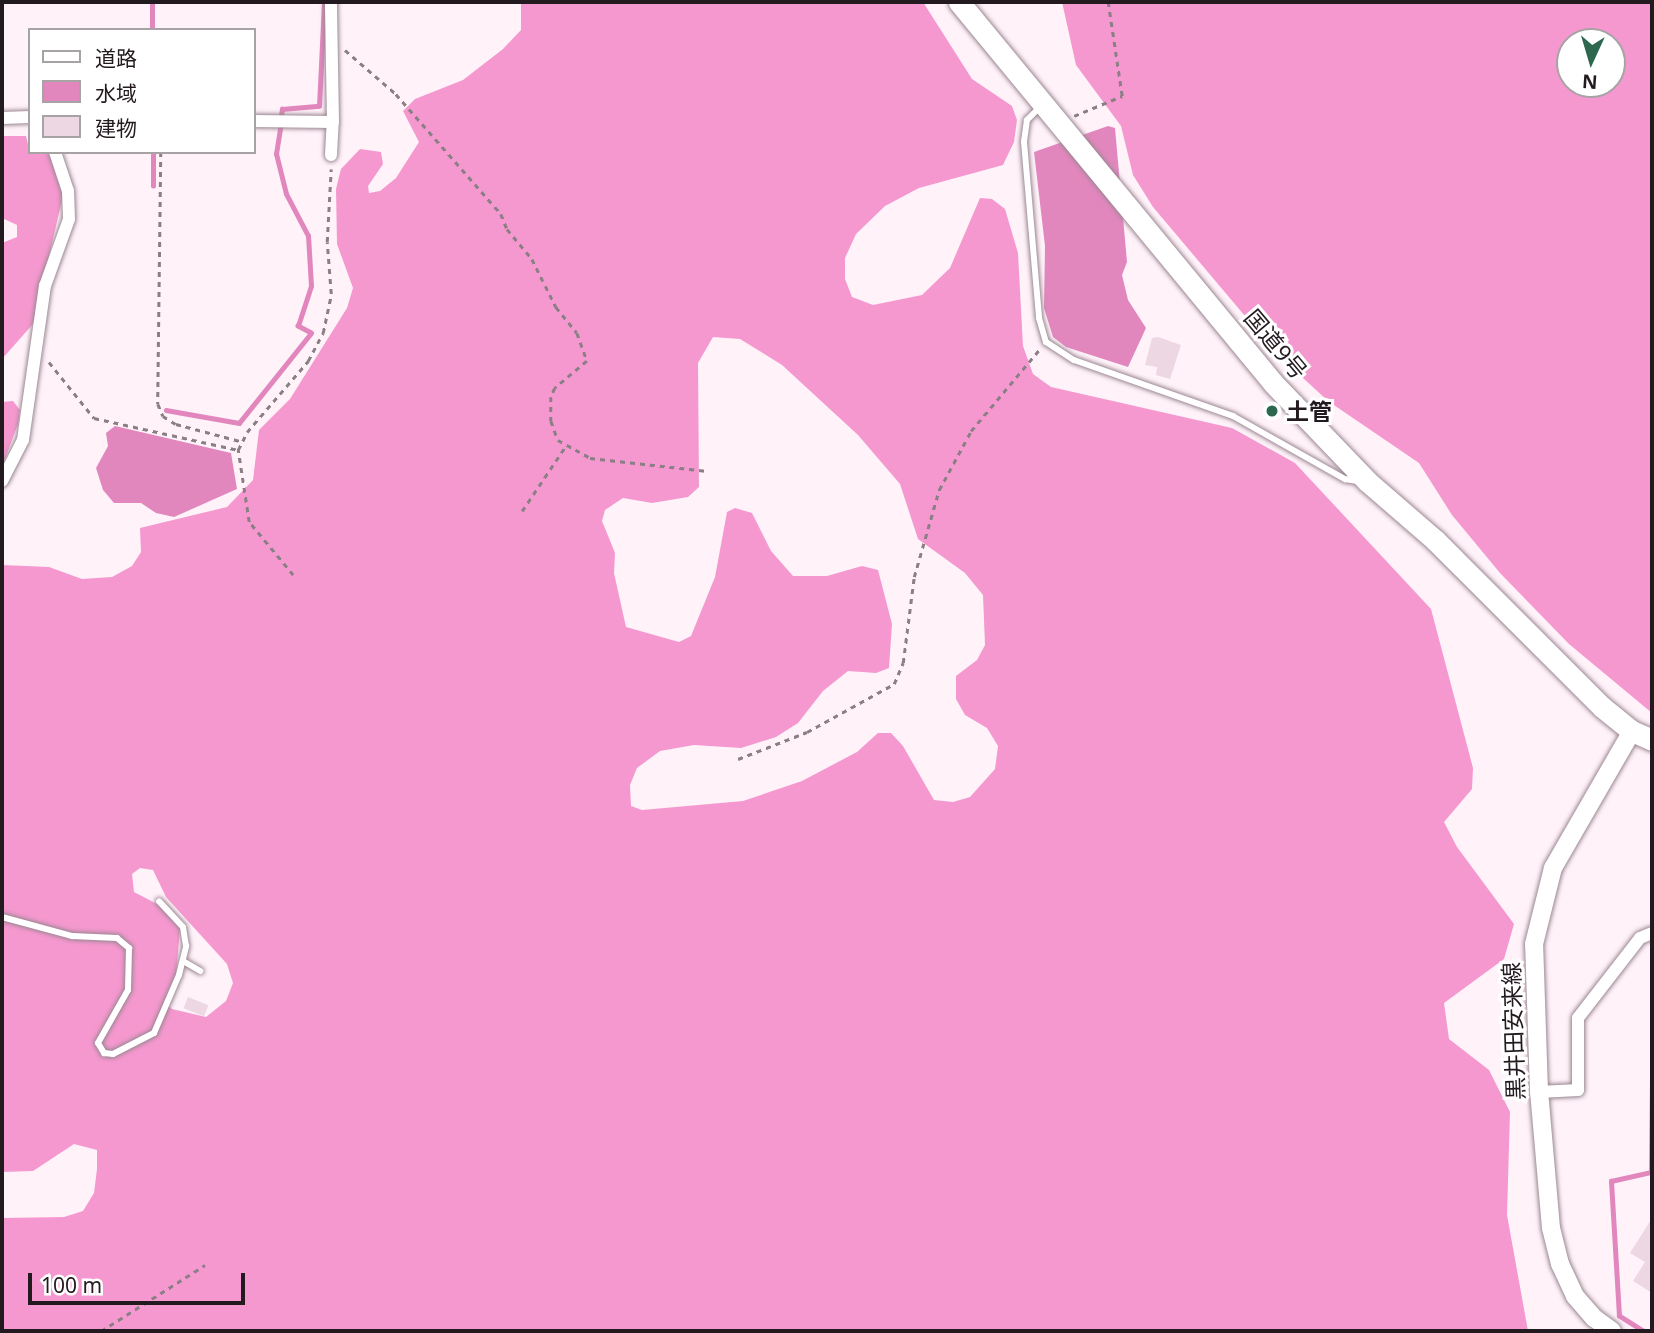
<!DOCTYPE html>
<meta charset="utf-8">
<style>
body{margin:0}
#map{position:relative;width:1654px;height:1333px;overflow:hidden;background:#fff2f9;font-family:"Noto Sans","Noto Sans JP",sans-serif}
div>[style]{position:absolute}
.forest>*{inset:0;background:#f598cf}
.water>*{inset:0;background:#e287be}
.stream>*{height:4.5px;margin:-2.25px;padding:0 2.25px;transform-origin:2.25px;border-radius:2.25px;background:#e287be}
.building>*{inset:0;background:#ecd7e2;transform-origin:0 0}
.path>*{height:2.5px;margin-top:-1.25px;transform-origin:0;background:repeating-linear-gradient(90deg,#897f84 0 5px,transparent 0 10px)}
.roads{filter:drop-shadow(0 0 2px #9b8792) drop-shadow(0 0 2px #9b8792)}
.service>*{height:6px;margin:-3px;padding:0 3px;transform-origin:3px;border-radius:3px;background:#fff}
.minor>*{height:12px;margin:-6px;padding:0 6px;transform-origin:6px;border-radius:6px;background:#fff}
.secondary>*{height:18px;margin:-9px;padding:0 9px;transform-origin:9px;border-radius:9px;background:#fff}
.trunk>*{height:21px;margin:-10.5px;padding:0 10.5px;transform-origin:10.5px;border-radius:10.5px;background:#fff}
.dots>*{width:19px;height:19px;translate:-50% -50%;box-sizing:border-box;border:4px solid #fff;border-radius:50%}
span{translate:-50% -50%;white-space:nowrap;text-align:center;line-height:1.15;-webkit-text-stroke:6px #fff;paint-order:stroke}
.street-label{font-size:23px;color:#221a1f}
.poi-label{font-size:23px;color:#221a1f;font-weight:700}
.left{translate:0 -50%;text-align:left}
.frame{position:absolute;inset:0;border:4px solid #221a1f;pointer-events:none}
.legend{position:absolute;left:28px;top:28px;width:228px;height:126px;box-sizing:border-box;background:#fff;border:2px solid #a7a3a5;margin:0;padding:9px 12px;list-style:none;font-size:21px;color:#221a1f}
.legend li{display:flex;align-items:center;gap:14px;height:35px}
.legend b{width:35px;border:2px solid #a7a3a5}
.north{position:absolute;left:1556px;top:28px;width:70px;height:70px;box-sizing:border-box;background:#fff;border:2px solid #a7a3a5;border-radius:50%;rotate:184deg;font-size:19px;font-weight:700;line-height:28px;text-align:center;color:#221a1f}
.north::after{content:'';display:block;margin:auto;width:24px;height:32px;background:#2e6750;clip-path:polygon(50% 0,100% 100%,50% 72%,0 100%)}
.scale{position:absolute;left:28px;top:1273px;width:217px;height:32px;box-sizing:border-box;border:4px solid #221a1f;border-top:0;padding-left:9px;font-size:21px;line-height:24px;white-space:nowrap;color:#221a1f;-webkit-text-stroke:5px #fff;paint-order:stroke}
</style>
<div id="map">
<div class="forest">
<i style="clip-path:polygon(evenodd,521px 2px,923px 2px,972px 79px,1012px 106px,1017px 120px,1014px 142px,1003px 165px,919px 188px,885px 206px,856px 234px,845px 258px,845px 279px,852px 297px,873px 305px,922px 295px,950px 268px,980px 198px,992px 199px,1005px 209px,1018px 253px,1023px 346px,1033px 374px,1051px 387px,1232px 428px,1295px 463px,1431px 609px,1473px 768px,1472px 789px,1444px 822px,1457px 847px,1514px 924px,1504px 959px,1444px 1003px,1449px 1039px,1489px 1070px,1510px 1112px,1507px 1215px,1528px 1331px,2px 1331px,2px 1218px,64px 1217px,83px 1211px,94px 1193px,97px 1169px,97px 1150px,74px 1144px,33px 1171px,2px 1172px,2px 565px,49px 567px,82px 579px,112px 577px,132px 566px,141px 552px,140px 528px,227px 507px,253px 480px,259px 430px,290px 399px,347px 308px,353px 288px,337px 244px,336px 189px,341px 169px,360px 149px,381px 152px,383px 164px,368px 186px,369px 193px,380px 191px,396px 178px,419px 142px,403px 111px,415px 99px,463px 80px,503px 49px,521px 30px,521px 2px,713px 337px,740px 339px,782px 365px,858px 435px,900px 484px,918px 539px,965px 573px,983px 595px,985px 645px,977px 660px,956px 676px,956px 699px,965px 715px,987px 728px,998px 746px,995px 769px,970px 797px,953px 802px,934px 800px,903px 746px,891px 733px,878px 733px,857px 752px,802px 781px,743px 801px,642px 810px,631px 806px,630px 785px,637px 768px,660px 751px,694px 745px,741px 748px,776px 737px,798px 723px,823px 691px,848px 671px,876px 673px,889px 668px,892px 624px,878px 570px,862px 566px,827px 576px,793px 576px,771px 551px,752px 513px,735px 508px,727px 512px,715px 577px,691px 636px,679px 642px,626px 627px,614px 573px,615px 553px,602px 521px,605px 510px,623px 498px,652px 503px,688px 497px,699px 487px,698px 363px,713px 337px,521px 2px,140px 868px,153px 870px,166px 897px,227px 964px,233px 983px,226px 1001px,206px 1017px,172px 1009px,164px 1002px,176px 976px,180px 929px,159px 905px,134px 892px,132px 874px,140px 868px)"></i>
<i style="clip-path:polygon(evenodd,1062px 2px,1652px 2px,1652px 713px,1569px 644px,1500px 573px,1452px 515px,1419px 463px,1328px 401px,1277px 354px,1153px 207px,1133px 175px,1121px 126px,1076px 65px,1062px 2px,1570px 42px,1612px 42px,1612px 84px,1570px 84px,1570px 42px)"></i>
<i style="clip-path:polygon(2px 136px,26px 136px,30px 152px,47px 152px,58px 168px,63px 196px,33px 324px,2px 359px,2px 243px,17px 237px,17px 225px,2px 218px)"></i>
<i style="clip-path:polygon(13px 401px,20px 410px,18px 424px,2px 467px,2px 402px)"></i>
</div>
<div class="water">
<i style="clip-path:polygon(1108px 126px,1115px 128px,1127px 262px,1122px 275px,1128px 300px,1146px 328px,1128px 367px,1066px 347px,1053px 337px,1044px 308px,1045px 246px,1034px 152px)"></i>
<i style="clip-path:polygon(115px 426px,231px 453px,237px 489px,174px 517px,156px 513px,141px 503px,114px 503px,103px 490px,96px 468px,108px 446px,106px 433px)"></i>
</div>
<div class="stream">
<i style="left:152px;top:30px;width:28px;rotate:-90deg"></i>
<i style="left:281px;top:115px;width:6px;rotate:-81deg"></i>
<i style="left:282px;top:109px;width:37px;rotate:-5deg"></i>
<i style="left:319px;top:106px;width:104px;rotate:-87.2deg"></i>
<i style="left:153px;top:186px;width:34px;rotate:-90deg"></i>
<i style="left:166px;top:410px;width:74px;rotate:10.1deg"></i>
<i style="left:239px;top:423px;width:115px;rotate:-51.3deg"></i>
<i style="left:311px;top:333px;width:15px;rotate:-152deg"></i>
<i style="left:298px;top:326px;width:42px;rotate:-72deg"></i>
<i style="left:311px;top:286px;width:50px;rotate:-93.4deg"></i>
<i style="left:308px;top:236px;width:47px;rotate:-117.6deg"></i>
<i style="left:286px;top:194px;width:41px;rotate:-104deg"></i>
<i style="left:276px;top:154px;width:26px;rotate:-81deg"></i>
<i style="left:1643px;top:1331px;width:28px;rotate:-148deg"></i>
<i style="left:1619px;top:1316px;width:135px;rotate:-93.4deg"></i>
<i style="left:1611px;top:1181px;width:41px;rotate:-12.7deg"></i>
<i style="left:1651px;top:1172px;width:101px;rotate:-89.4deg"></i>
</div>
<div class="building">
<i style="clip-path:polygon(1158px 337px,1181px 345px,1170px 379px,1156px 375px,1157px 367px,1145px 365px,1152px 338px)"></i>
<i style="left:188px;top:997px;width:22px;height:12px;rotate:22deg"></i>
<i style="clip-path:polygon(1652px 1218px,1652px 1293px,1633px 1281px,1645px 1262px,1630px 1253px)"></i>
</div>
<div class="path">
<i style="left:345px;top:50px;width:67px;rotate:40.8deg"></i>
<i style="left:396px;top:94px;width:159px;rotate:48.8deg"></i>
<i style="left:501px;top:214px;width:16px;rotate:68deg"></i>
<i style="left:507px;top:229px;width:39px;rotate:50deg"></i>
<i style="left:532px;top:259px;width:54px;rotate:63.4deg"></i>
<i style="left:556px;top:307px;width:33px;rotate:51deg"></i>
<i style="left:577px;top:333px;width:30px;rotate:70deg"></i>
<i style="left:587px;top:361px;width:42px;rotate:139.8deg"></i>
<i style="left:555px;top:388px;width:10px;rotate:114deg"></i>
<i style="left:551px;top:397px;width:24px;rotate:90deg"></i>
<i style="left:551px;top:421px;width:20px;rotate:70deg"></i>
<i style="left:558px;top:440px;width:37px;rotate:29deg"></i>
<i style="left:590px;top:458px;width:118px;rotate:6.3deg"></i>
<i style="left:1074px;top:116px;width:52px;rotate:-22.6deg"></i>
<i style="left:1122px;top:96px;width:95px;rotate:-98.5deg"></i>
<i style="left:161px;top:152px;width:252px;rotate:90.7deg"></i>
<i style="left:158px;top:404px;width:13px;rotate:67deg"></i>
<i style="left:163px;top:416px;width:15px;rotate:32deg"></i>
<i style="left:176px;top:424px;width:66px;rotate:14.9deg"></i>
<i style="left:49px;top:362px;width:72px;rotate:51.2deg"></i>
<i style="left:94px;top:418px;width:148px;rotate:12.5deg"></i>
<i style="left:522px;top:511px;width:77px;rotate:-56.1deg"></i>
<i style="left:293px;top:575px;width:69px;rotate:-129.7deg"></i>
<i style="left:249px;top:522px;width:73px;rotate:-98.7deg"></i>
<i style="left:238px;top:450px;width:20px;rotate:-63deg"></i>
<i style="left:247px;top:432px;width:94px;rotate:-49.3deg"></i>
<i style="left:308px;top:361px;width:32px;rotate:-62deg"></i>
<i style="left:323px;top:333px;width:40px;rotate:-78deg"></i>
<i style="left:331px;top:294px;width:52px;rotate:-94.4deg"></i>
<i style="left:327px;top:242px;width:73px;rotate:-86.9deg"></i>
<i style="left:738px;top:759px;width:74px;rotate:-21.4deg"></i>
<i style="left:807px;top:732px;width:99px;rotate:-28.9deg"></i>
<i style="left:894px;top:684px;width:23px;rotate:-67deg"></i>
<i style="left:903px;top:663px;width:87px;rotate:-82.7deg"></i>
<i style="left:914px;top:577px;width:91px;rotate:-74deg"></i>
<i style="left:939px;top:490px;width:67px;rotate:-61.5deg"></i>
<i style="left:971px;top:431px;width:106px;rotate:-50deg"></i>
<i style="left:101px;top:1331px;width:123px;rotate:-32.4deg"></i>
</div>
<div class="roads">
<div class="service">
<i style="left:1041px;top:106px;width:20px;rotate:135deg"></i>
<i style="left:1027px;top:120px;width:22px;rotate:98deg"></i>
<i style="left:1024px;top:142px;width:177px;rotate:85.1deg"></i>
<i style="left:1039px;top:318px;width:25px;rotate:74deg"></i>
<i style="left:1046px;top:342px;width:33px;rotate:33deg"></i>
<i style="left:1074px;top:360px;width:169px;rotate:19.4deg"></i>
<i style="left:1233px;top:416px;width:129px;rotate:29.4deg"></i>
<i style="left:1345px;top:479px;width:13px;rotate:9deg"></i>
<i style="left:2px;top:917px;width:73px;rotate:15.2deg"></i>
<i style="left:72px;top:936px;width:45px;rotate:2.5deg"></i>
<i style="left:117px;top:938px;width:16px;rotate:40deg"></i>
<i style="left:129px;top:948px;width:42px;rotate:91.4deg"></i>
<i style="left:128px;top:990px;width:61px;rotate:119.5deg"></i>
<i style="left:98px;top:1043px;width:12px;rotate:59deg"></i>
<i style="left:104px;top:1053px;width:9px;rotate:6deg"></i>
<i style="left:113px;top:1054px;width:46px;rotate:-27.1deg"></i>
<i style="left:154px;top:1033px;width:63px;rotate:-66.7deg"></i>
<i style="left:179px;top:975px;width:30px;rotate:-76deg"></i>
<i style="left:186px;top:946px;width:19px;rotate:-99deg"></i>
<i style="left:183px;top:927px;width:35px;rotate:-133deg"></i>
<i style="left:183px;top:961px;width:20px;rotate:30deg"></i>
</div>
<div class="minor">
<i style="left:2px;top:118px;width:28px;rotate:-2deg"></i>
<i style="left:254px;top:121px;width:79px;rotate:0.7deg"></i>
<i style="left:333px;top:122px;width:120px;rotate:-91deg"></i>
<i style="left:331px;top:155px;width:33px;rotate:-87deg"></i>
<i style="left:2px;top:481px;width:46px;rotate:-62.9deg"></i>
<i style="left:23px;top:440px;width:156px;rotate:-81.9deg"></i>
<i style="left:45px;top:286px;width:71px;rotate:-70.3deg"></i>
<i style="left:69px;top:219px;width:28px;rotate:-92deg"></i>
<i style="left:68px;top:191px;width:41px;rotate:-108.4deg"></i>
<i style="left:1539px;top:1092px;width:39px;rotate:-3deg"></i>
<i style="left:1578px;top:1090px;width:72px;rotate:-90deg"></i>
<i style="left:1578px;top:1018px;width:101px;rotate:-52.2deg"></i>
<i style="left:1640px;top:938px;width:13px;rotate:-23deg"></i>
</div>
<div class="secondary">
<i style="left:1612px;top:1331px;width:22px;rotate:-144deg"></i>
<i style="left:1594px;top:1318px;width:29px;rotate:-131deg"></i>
<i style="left:1575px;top:1296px;width:35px;rotate:-115deg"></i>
<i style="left:1560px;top:1264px;width:37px;rotate:-104deg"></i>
<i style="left:1551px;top:1228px;width:137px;rotate:-95deg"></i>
<i style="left:1539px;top:1092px;width:148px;rotate:-91.9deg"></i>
<i style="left:1534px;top:944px;width:78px;rotate:-76deg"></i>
<i style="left:1553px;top:868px;width:158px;rotate:-60deg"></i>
</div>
<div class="trunk">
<i style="left:959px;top:2px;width:494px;rotate:50.5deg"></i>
<i style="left:1273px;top:383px;width:137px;rotate:46.2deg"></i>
<i style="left:1368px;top:482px;width:89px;rotate:40.9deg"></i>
<i style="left:1435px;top:540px;width:236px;rotate:45deg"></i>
<i style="left:1602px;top:707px;width:38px;rotate:39deg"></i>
<i style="left:1632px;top:731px;width:22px;rotate:24deg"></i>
</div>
</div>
<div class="dots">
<i style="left:1272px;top:411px;background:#2e6750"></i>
</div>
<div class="street-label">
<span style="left:1276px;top:344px;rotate:50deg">国道9号</span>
<span style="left:1513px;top:1031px;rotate:-92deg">黒井田安来線</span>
</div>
<div class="poi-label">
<span class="left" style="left:1286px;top:411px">土管</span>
</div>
<div class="frame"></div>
<ul class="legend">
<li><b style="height:9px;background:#fff"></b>道路</li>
<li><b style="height:19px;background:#e287be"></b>水域</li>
<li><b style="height:19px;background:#ecd7e2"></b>建物</li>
</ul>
<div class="north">N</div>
<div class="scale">100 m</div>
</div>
